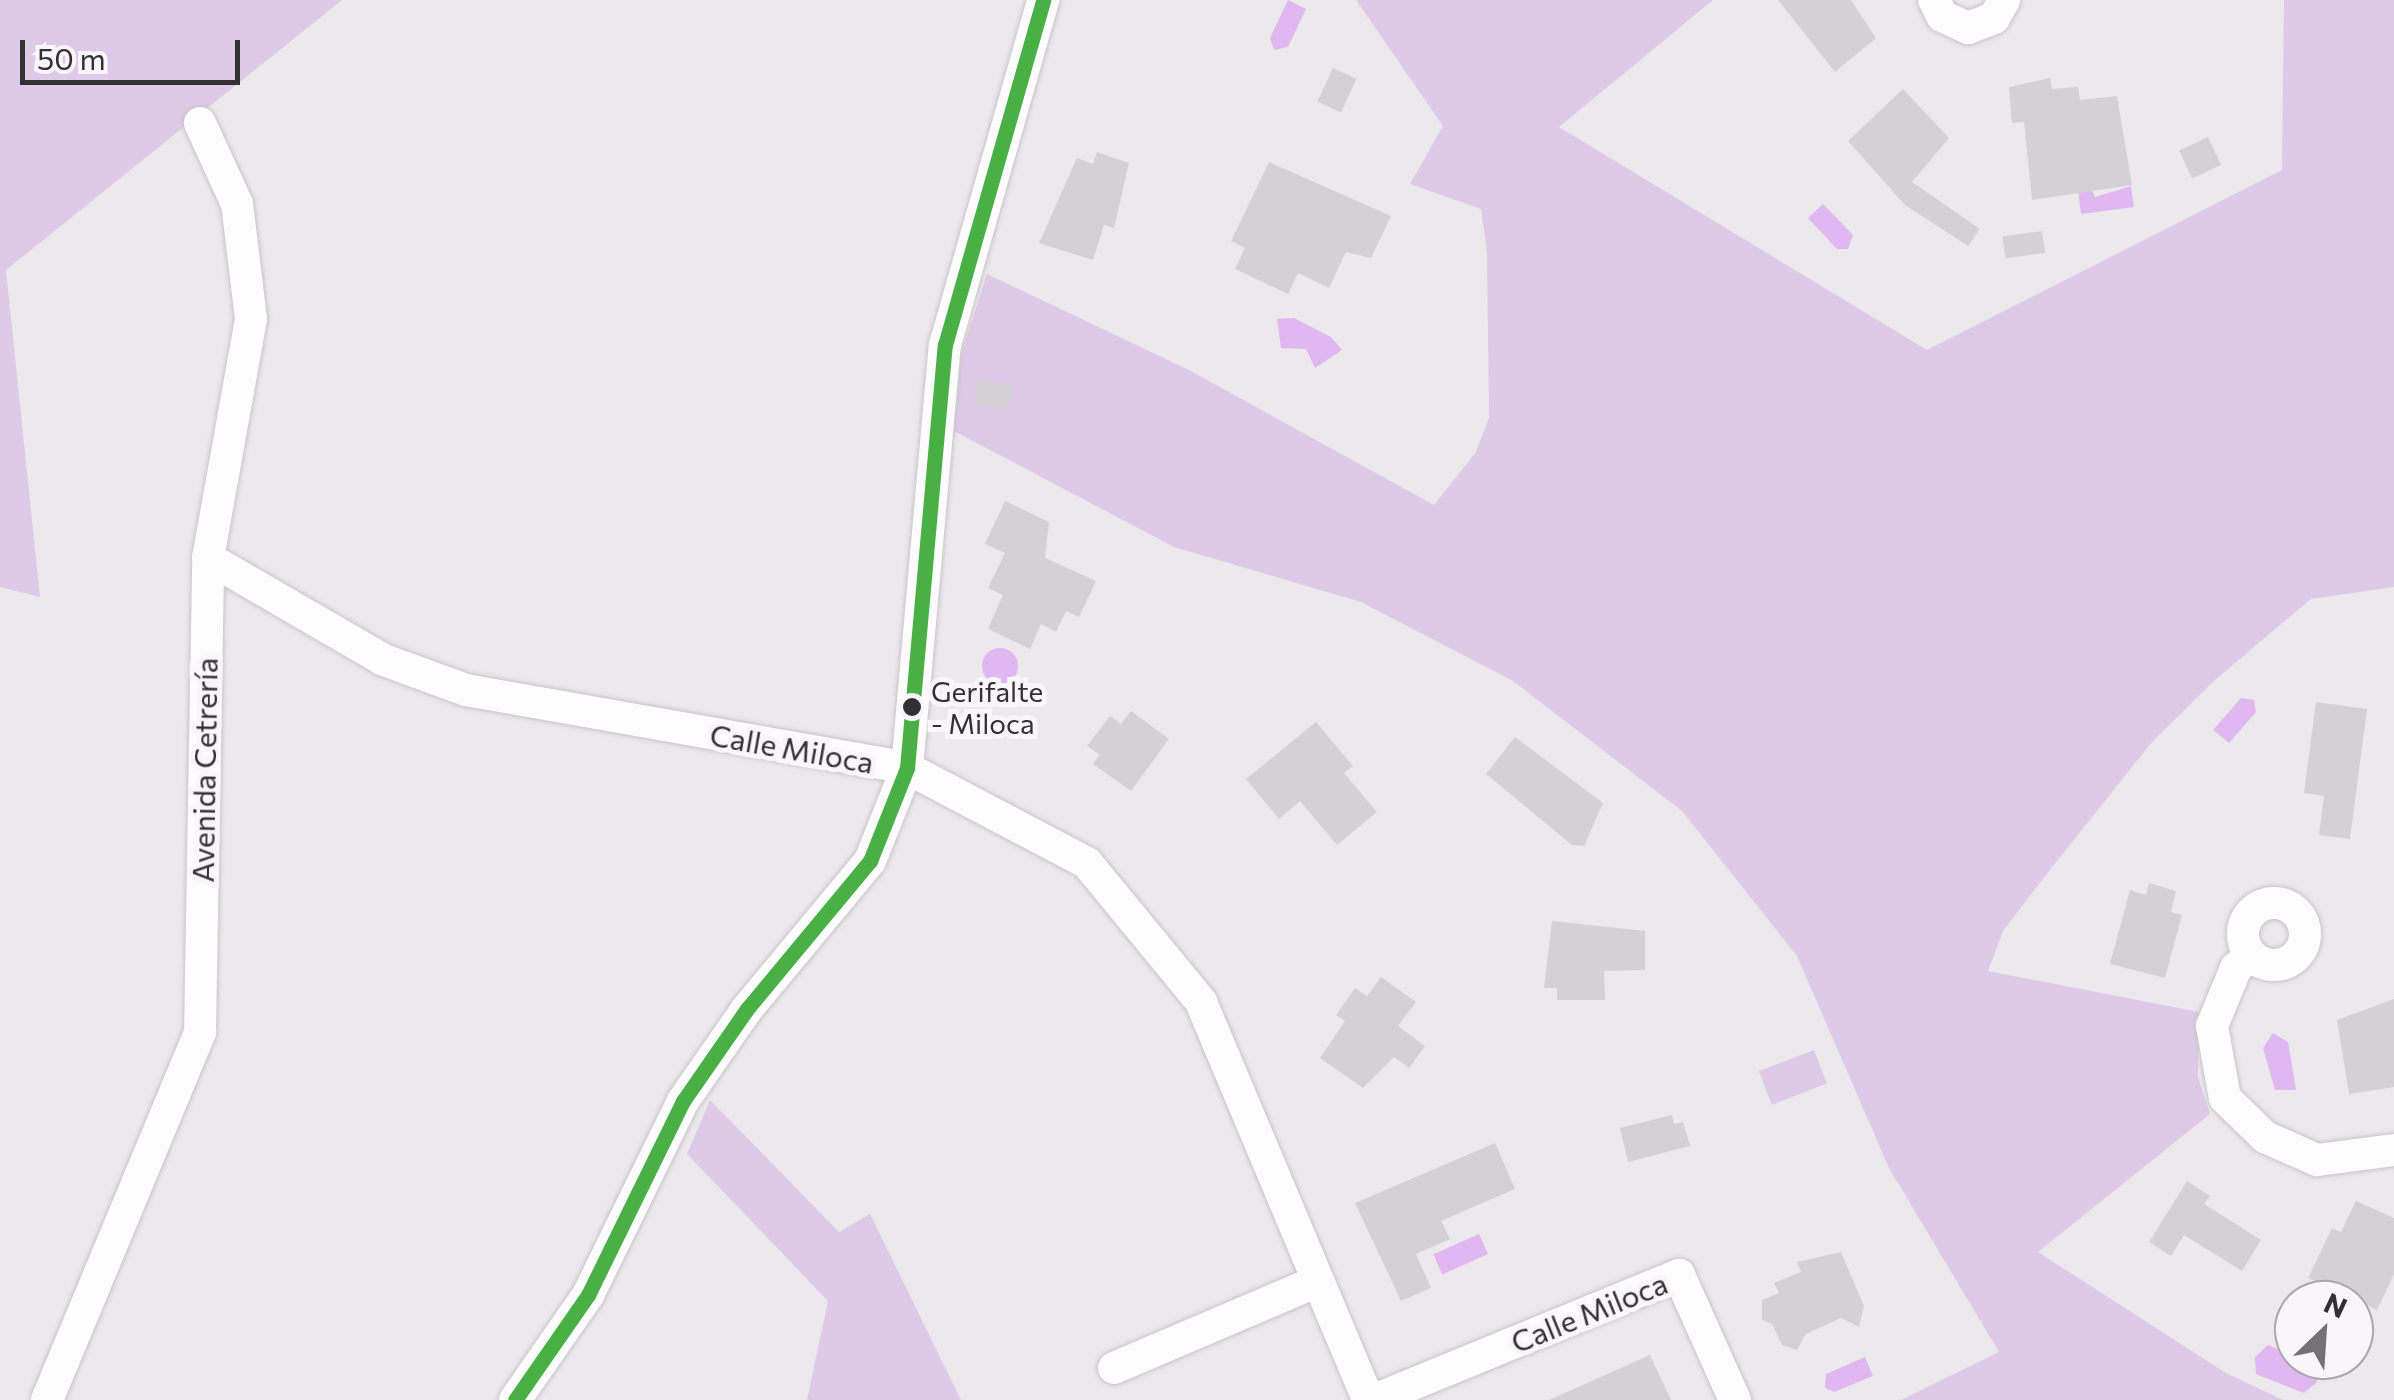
<!DOCTYPE html>
<meta charset="utf-8">
<style>
body{margin:0}
#map{position:relative;width:2394px;height:1400px;overflow:hidden;background:#ebe9ec;font-family:Commissioner,sans-serif}
div>[style]{position:absolute}
.green>*{inset:0;background:#dfc9e8;transform-origin:0 0}
.water>*{inset:0;background:#e1b7f2;transform-origin:0 0}
.round{border-radius:50%}
.building>*{inset:0;background:#d3d1d3;transform-origin:0 0}
.roads{filter:drop-shadow(0 0 2px #c7c5c7) drop-shadow(0 0 2px #c7c5c7)}
.minor>*{height:32px;margin:-16px;padding:0 16px;transform-origin:16px;border-radius:16px;background:#fcfcfc}
.minor>.ring{margin:-16px;padding:0;box-sizing:content-box;background:none;border:32px solid #fcfcfc;border-radius:50%}
.bus-1>*{height:15px;margin:-7.5px;padding:0 7.5px;transform-origin:7.5px;border-radius:7.5px;background:#49b046}
.dots>*{width:28px;height:28px;translate:-50% -50%;box-sizing:border-box;border:5px solid #f9f6fb;border-radius:50%}
span{translate:-50% -50%;white-space:nowrap;text-align:center;line-height:1.15;-webkit-text-stroke:10px #f9f6fb;paint-order:stroke}
.bus-label{font-size:28px;color:#313032}
.left{translate:0 -50%;text-align:left}
.street-label{font-size:30px;color:#313032}
.north{position:absolute;left:2274px;top:1280px;width:100px;height:100px;box-sizing:border-box;background:#f9f6fb;border:2px solid #a9a7ab;border-radius:50%;rotate:25deg;font-size:28px;font-weight:700;line-height:40px;text-align:center;color:#313032}
.north::after{content:'';display:block;margin:auto;width:35px;height:45px;background:#727173;clip-path:polygon(50% 0,100% 100%,50% 72%,0 100%)}
.scale{position:absolute;left:20px;top:40px;width:220px;height:45px;box-sizing:border-box;border:5px solid #313032;border-top:0;padding-left:12px;font-size:30px;line-height:35px;white-space:nowrap;color:#313032;-webkit-text-stroke:8px #f9f6fb;paint-order:stroke}
</style>
<div id="map">
<div class="green">
<i style="clip-path:polygon(0 0,342px 0,6px 270px,40px 597px,0 587px)"></i>
<i style="clip-path:polygon(1356px 0,1713px 0,1559px 127px,1927px 350px,2282px 170px,2284px 0,2394px 0,2394px 587px,2311px 599px,2216px 679px,2152px 742px,2049px 871px,2003px 931px,1988px 971px,2199px 1012px,2198px 1077px,2210px 1114px,2038px 1252px,2226px 1373px,2283px 1400px,1901px 1400px,1999px 1352px,1889px 1168px,1797px 956px,1682px 811px,1513px 681px,1361px 602px,1174px 547px,954px 431px,961px 355px,987px 274px,1189px 370px,1434px 505px,1476px 452px,1489px 418px,1487px 252px,1481px 209px,1410px 184px,1443px 126px)"></i>
<i style="left:1814px;top:1050px;width:36px;height:59px;rotate:69deg"></i>
<i style="clip-path:polygon(710px 1100px,839px 1232px,870px 1214px,961px 1400px,807px 1400px,828px 1301px,687px 1154px)"></i>
</div>
<div class="water">
<i style="clip-path:polygon(1288px 0,1306px 9px,1288px 47px,1274px 50px,1270px 38px)"></i>
<i style="clip-path:polygon(2131px 186px,2134px 207px,2081px 214px,2078px 191px,2091px 189px,2095px 197px)"></i>
<i style="clip-path:polygon(1823px 204px,1853px 235px,1848px 249px,1837px 249px,1808px 218px)"></i>
<i style="clip-path:polygon(1294px 318px,1331px 337px,1342px 350px,1315px 368px,1306px 349px,1281px 348px,1277px 319px)"></i>
<i class="round" style="left:982px;top:648px;width:36px;height:36px"></i>
<i style="clip-path:polygon(2241px 698px,2254px 700px,2256px 712px,2229px 743px,2213px 730px)"></i>
<i style="clip-path:polygon(2273px 1033px,2288px 1042px,2296px 1090px,2275px 1090px,2263px 1048px)"></i>
<i style="left:1479px;top:1234px;width:22px;height:50px;rotate:66deg"></i>
<i style="clip-path:polygon(2268px 1345px,2316px 1364px,2317px 1382px,2304px 1393px,2256px 1374px,2255px 1357px)"></i>
<i style="clip-path:polygon(1865px 1357px,1873px 1376px,1834px 1392px,1825px 1388px,1826px 1374px)"></i>
</div>
<div class="building">
<i style="clip-path:polygon(1778px 0,1851px 0,1876px 38px,1835px 72px)"></i>
<i style="left:1333px;top:68px;width:26px;height:37px;rotate:25deg"></i>
<i style="clip-path:polygon(2050px 78px,2052px 89px,2078px 87px,2080px 100px,2117px 96px,2132px 185px,2032px 200px,2024px 122px,2012px 123px,2009px 87px)"></i>
<i style="clip-path:polygon(1903px 89px,1949px 138px,1912px 182px,1980px 229px,1968px 246px,1905px 205px,1848px 141px)"></i>
<i style="left:2208px;top:137px;width:31px;height:32px;rotate:65deg"></i>
<i style="clip-path:polygon(1097px 152px,1129px 163px,1114px 228px,1104px 225px,1093px 260px,1039px 243px,1077px 158px,1093px 164px)"></i>
<i style="clip-path:polygon(1269px 162px,1391px 216px,1371px 258px,1346px 252px,1329px 288px,1298px 273px,1288px 294px,1235px 269px,1245px 248px,1231px 241px)"></i>
<i style="left:2042px;top:231px;width:22px;height:40px;rotate:82deg"></i>
<i style="left:979px;top:380px;width:34px;height:25px;rotate:8deg"></i>
<i style="clip-path:polygon(1005px 501px,1049px 522px,1045px 558px,1096px 581px,1079px 617px,1066px 611px,1056px 632px,1041px 624px,1030px 649px,988px 629px,1003px 595px,988px 588px,1005px 553px,985px 544px)"></i>
<i style="clip-path:polygon(2316px 702px,2367px 709px,2350px 839px,2319px 835px,2324px 796px,2304px 793px)"></i>
<i style="clip-path:polygon(1131px 711px,1169px 739px,1131px 791px,1093px 764px,1100px 755px,1087px 746px,1110px 716px,1121px 724px)"></i>
<i style="clip-path:polygon(1316px 722px,1353px 766px,1344px 773px,1377px 812px,1337px 845px,1300px 801px,1279px 819px,1246px 779px)"></i>
<i style="clip-path:polygon(1515px 737px,1603px 803px,1584px 846px,1572px 845px,1486px 774px)"></i>
<i style="clip-path:polygon(2149px 883px,2176px 891px,2171px 912px,2182px 915px,2165px 978px,2110px 964px,2130px 890px,2146px 895px)"></i>
<i style="clip-path:polygon(1552px 921px,1645px 931px,1645px 970px,1604px 971px,1605px 1000px,1557px 1000px,1557px 988px,1544px 988px)"></i>
<i style="clip-path:polygon(1381px 977px,1416px 1002px,1398px 1026px,1425px 1046px,1409px 1068px,1394px 1057px,1363px 1088px,1320px 1058px,1345px 1021px,1336px 1015px,1355px 988px,1367px 996px)"></i>
<i style="clip-path:polygon(2394px 999px,2394px 1087px,2349px 1094px,2337px 1020px)"></i>
<i style="clip-path:polygon(1672px 1115px,1674px 1124px,1683px 1122px,1690px 1146px,1628px 1162px,1620px 1128px)"></i>
<i style="clip-path:polygon(1495px 1143px,1515px 1189px,1441px 1221px,1450px 1239px,1416px 1254px,1431px 1288px,1401px 1301px,1355px 1203px)"></i>
<i style="clip-path:polygon(2187px 1181px,2210px 1196px,2204px 1204px,2261px 1240px,2242px 1271px,2184px 1235px,2171px 1256px,2149px 1242px)"></i>
<i style="clip-path:polygon(2356px 1201px,2394px 1218px,2394px 1274px,2377px 1310px,2308px 1278px,2332px 1228px,2341px 1232px)"></i>
<i style="clip-path:polygon(1841px 1252px,1864px 1306px,1859px 1327px,1841px 1318px,1806px 1334px,1797px 1350px,1782px 1345px,1772px 1324px,1762px 1320px,1762px 1300px,1779px 1293px,1774px 1283px,1801px 1272px,1797px 1262px)"></i>
<i style="clip-path:polygon(1650px 1355px,1671px 1400px,1549px 1400px)"></i>
</div>
<div class="roads">
<div class="minor">
<i style="left:1934px;top:0;width:18px;rotate:63deg"></i>
<i style="left:1942px;top:16px;width:29px;rotate:25deg"></i>
<i style="left:1968px;top:28px;width:28px;rotate:-21deg"></i>
<i style="left:1994px;top:18px;width:21px;rotate:-61deg"></i>
<i style="left:208px;top:558px;width:203px;rotate:30.1deg"></i>
<i style="left:384px;top:660px;width:87px;rotate:20.1deg"></i>
<i style="left:466px;top:690px;width:448px;rotate:10deg"></i>
<i style="left:907px;top:768px;width:204px;rotate:27.8deg"></i>
<i style="left:1087px;top:863px;width:180px;rotate:50.6deg"></i>
<i style="left:1201px;top:1002px;width:432px;rotate:67.2deg"></i>
<i class="ring" style="left:2243px;top:903px;width:30px;height:30px"></i>
<i style="left:2251px;top:955px;width:20px;rotate:139deg"></i>
<i style="left:2236px;top:968px;width:63px;rotate:112.5deg"></i>
<i style="left:2212px;top:1026px;width:73px;rotate:79.8deg"></i>
<i style="left:2225px;top:1098px;width:56px;rotate:44.3deg"></i>
<i style="left:2265px;top:1137px;width:57px;rotate:23.9deg"></i>
<i style="left:2317px;top:1160px;width:78px;rotate:-7.4deg"></i>
<i style="left:1114px;top:1368px;width:216px;rotate:-23.1deg"></i>
<i style="left:47px;top:1400px;width:399px;rotate:-67.4deg"></i>
<i style="left:200px;top:1032px;width:474px;rotate:-89deg"></i>
<i style="left:208px;top:558px;width:243px;rotate:-79.8deg"></i>
<i style="left:251px;top:319px;width:116px;rotate:-96.9deg"></i>
<i style="left:237px;top:204px;width:89px;rotate:-114.6deg"></i>
<i style="left:515px;top:1400px;width:128px;rotate:-55.2deg"></i>
<i style="left:588px;top:1295px;width:216px;rotate:-63.9deg"></i>
<i style="left:683px;top:1101px;width:112px;rotate:-55.2deg"></i>
<i style="left:747px;top:1009px;width:192px;rotate:-50.3deg"></i>
<i style="left:870px;top:861px;width:100px;rotate:-68.3deg"></i>
<i style="left:907px;top:768px;width:425px;rotate:-84.9deg"></i>
<i style="left:945px;top:345px;width:359px;rotate:-74.1deg"></i>
<i style="left:1374px;top:1400px;width:330px;rotate:-22.3deg"></i>
<i style="left:1679px;top:1275px;width:137px;rotate:65.9deg"></i>
</div>
</div>
<div class="bus-1">
<i style="left:515px;top:1400px;width:128px;rotate:-55.2deg"></i>
<i style="left:588px;top:1295px;width:216px;rotate:-63.9deg"></i>
<i style="left:683px;top:1101px;width:112px;rotate:-55.2deg"></i>
<i style="left:747px;top:1009px;width:192px;rotate:-50.3deg"></i>
<i style="left:870px;top:861px;width:100px;rotate:-68.3deg"></i>
<i style="left:907px;top:768px;width:425px;rotate:-84.9deg"></i>
<i style="left:945px;top:345px;width:359px;rotate:-74.1deg"></i>
</div>
<div class="dots">
<i style="left:912px;top:707px;background:#313032"></i>
</div>
<div class="bus-label">
<span class="left" style="left:931px;top:707px">Gerifalte<br>- Miloca</span>
</div>
<div class="street-label">
<span style="left:792px;top:748px;rotate:10deg">Calle Miloca</span>
<span style="left:204px;top:770px;rotate:-89deg">Avenida Cetrería</span>
<span style="left:1589px;top:1312px;rotate:-22deg">Calle Miloca</span>
</div>
<div class="north">N</div>
<div class="scale">50 m</div>
</div>
